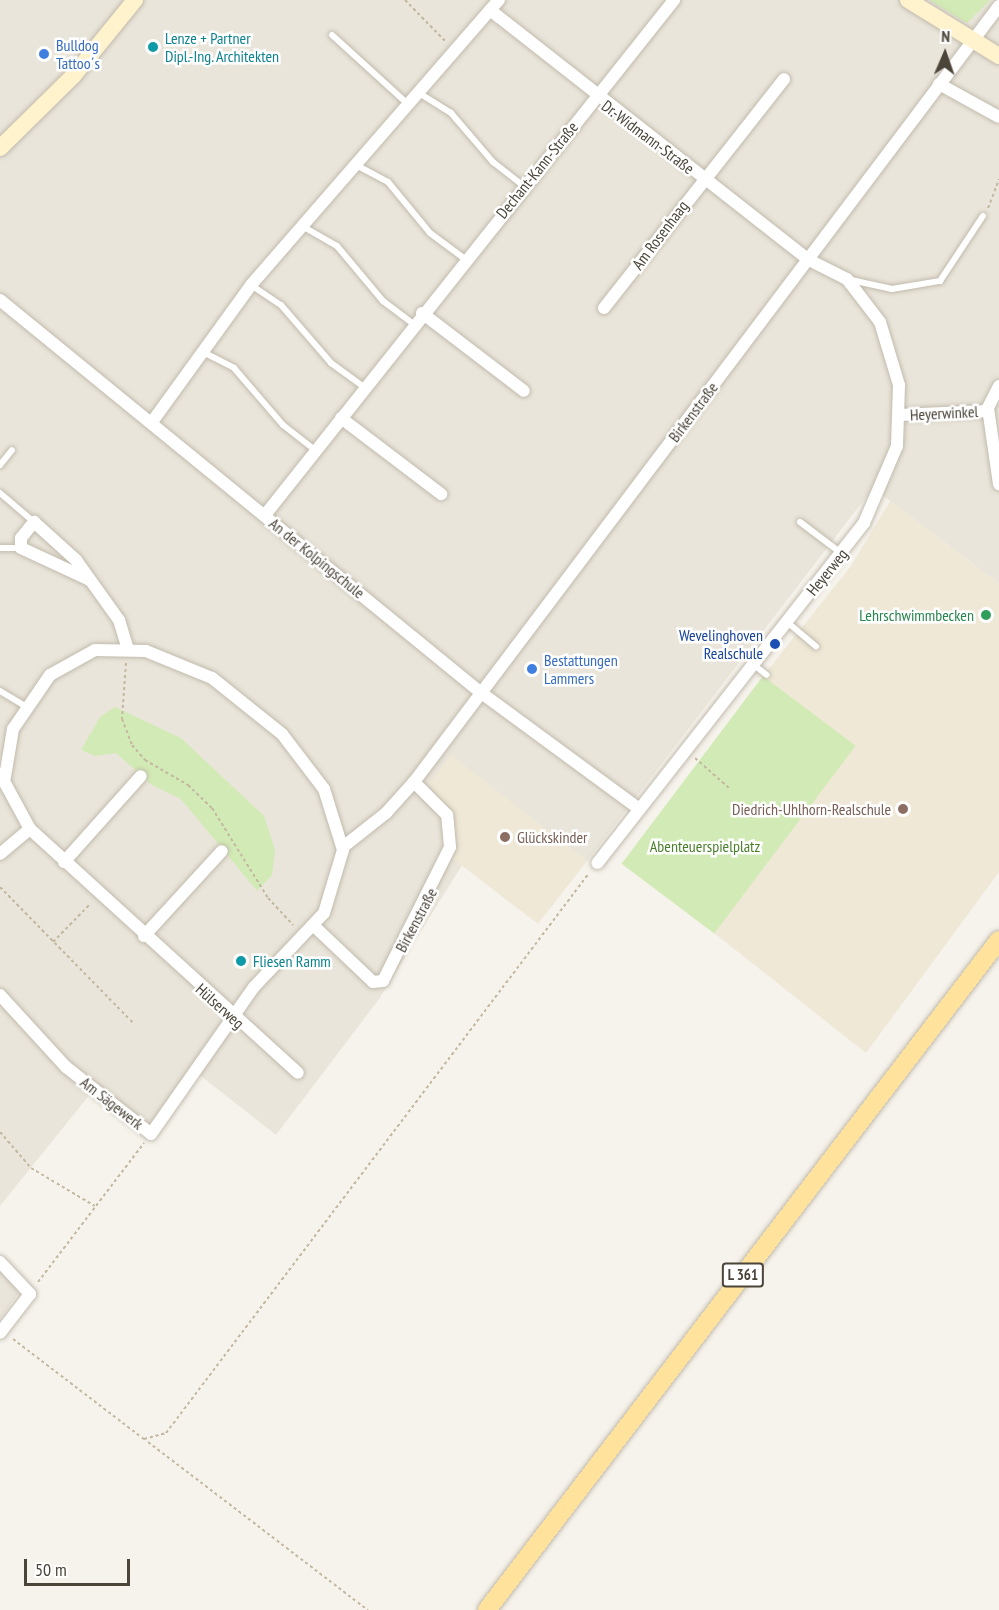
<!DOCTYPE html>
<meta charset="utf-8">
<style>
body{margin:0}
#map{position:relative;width:999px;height:1610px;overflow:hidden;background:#f6f3ec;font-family:"PT Sans Narrow",sans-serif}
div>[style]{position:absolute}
.residential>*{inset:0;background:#eae5da}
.education>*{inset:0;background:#efe8d6}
.green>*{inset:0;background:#d2eab5;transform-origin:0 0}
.path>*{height:2px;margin-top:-1px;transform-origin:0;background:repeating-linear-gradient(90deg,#c4b79f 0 3px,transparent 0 6px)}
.roads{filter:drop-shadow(0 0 2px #c2bbae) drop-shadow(0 0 2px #c2bbae)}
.lane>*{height:6px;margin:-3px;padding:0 3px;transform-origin:3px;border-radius:3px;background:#fff}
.street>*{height:12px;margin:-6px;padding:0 6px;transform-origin:6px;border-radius:6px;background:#fff}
.secondary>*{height:16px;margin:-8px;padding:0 8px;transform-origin:8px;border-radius:8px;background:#fff3cd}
.primary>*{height:18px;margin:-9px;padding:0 9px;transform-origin:9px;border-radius:9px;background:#ffe39c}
.dots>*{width:16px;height:16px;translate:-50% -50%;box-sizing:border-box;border:3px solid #fff;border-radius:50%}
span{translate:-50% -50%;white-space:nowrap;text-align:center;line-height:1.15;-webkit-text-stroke:5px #fff;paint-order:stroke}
.shield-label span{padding:2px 4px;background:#fff;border:2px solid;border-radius:4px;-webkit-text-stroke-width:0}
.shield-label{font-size:15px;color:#4b4439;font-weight:700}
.culture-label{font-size:16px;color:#0d838f}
.left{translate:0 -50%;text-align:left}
.shop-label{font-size:16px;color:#366cbe}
.street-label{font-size:16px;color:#4b4439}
.leisure-label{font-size:16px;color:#27864d}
.right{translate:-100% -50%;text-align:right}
.transit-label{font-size:16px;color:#164399}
.education-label{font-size:16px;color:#785e54}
.park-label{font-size:16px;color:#4a7f2a}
.north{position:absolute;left:915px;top:24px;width:60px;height:60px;-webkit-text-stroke:4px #fff;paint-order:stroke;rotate:2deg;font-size:16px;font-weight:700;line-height:24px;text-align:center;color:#4b4439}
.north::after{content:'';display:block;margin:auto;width:21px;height:27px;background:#4b4439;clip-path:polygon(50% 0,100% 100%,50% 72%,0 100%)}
.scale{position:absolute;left:24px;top:1559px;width:106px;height:27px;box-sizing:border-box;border:3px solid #4b4439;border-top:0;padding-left:8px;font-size:18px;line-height:21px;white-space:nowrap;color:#4b4439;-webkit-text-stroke:4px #fff;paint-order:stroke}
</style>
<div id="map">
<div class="residential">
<i style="clip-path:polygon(0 0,999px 0,999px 584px,873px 488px,587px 861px,450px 756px,445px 799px,454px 817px,452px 858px,462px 865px,379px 999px,276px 1135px,192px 1069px,149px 1129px,95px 1088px,0 1206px)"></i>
<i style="clip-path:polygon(0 1269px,20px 1291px,0 1319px)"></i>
</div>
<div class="education">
<i style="clip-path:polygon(890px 501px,999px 584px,999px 872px,866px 1053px,714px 933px,855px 746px,763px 676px,851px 566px)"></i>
<i style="clip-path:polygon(451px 755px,587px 861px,538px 924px,452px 858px,454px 817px,429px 785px)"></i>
</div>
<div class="green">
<i style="clip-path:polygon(929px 0,990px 0,967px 23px)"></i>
<i style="left:763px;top:676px;width:116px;height:235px;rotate:37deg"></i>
<i style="clip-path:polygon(115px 707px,181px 738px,264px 816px,275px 850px,272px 875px,257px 891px,181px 799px,152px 785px,116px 753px,95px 756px,81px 750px,100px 717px)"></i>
</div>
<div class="path">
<i style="left:405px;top:0;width:57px;rotate:45.7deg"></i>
<i style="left:988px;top:208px;width:31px;rotate:-69deg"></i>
<i style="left:126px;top:663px;width:56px;rotate:94.1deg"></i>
<i style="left:122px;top:719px;width:28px;rotate:69deg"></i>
<i style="left:132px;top:745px;width:20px;rotate:49deg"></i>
<i style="left:145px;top:760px;width:50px;rotate:30.2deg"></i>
<i style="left:188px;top:785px;width:33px;rotate:44deg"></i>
<i style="left:212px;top:808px;width:106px;rotate:58.1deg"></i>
<i style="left:268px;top:898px;width:37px;rotate:47deg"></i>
<i style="left:695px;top:758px;width:45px;rotate:41.4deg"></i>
<i style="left:0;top:887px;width:190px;rotate:45.6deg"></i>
<i style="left:53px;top:942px;width:54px;rotate:-45.7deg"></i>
<i style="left:0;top:1132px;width:48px;rotate:49.3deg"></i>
<i style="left:31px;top:1168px;width:74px;rotate:30.7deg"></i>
<i style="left:38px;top:1282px;width:175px;rotate:-52.7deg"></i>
<i style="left:13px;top:1339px;width:165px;rotate:37.4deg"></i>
<i style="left:144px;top:1439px;width:23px;rotate:-15deg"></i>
<i style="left:166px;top:1433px;width:702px;rotate:-52.93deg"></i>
<i style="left:148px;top:1442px;width:277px;rotate:37.4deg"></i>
</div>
<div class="roads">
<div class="lane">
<i style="left:332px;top:35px;width:104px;rotate:42.3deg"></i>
<i style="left:419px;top:93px;width:38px;rotate:32deg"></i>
<i style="left:451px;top:113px;width:65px;rotate:49.4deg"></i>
<i style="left:493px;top:162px;width:39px;rotate:38deg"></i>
<i style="left:356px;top:165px;width:36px;rotate:28deg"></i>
<i style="left:388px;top:182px;width:66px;rotate:50.5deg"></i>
<i style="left:430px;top:233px;width:44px;rotate:36.6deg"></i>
<i style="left:302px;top:226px;width:40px;rotate:29.7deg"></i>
<i style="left:337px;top:246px;width:72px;rotate:50.1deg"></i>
<i style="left:383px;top:301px;width:38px;rotate:37deg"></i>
<i style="left:851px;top:280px;width:42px;rotate:12.4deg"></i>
<i style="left:892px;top:289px;width:49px;rotate:-9.5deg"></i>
<i style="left:940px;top:281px;width:78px;rotate:-56.5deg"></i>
<i style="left:251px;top:285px;width:36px;rotate:34deg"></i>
<i style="left:281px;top:305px;width:77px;rotate:49.2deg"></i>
<i style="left:331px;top:363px;width:41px;rotate:36deg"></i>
<i style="left:203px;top:352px;width:35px;rotate:27deg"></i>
<i style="left:234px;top:368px;width:75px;rotate:49.3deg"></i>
<i style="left:283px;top:425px;width:41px;rotate:38deg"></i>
<i style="left:0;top:465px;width:19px;rotate:-51deg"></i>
<i style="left:0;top:493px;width:45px;rotate:40.5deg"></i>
<i style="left:800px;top:522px;width:51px;rotate:37.1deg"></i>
<i style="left:0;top:548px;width:21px"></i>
<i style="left:787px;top:622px;width:38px;rotate:40deg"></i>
<i style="left:754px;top:665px;width:16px;rotate:38deg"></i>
<i style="left:0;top:691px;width:29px;rotate:31deg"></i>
</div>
<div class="street">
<i style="left:490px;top:10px;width:405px;rotate:38.1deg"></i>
<i style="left:809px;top:260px;width:42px;rotate:26.6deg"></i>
<i style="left:847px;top:279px;width:54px;rotate:52.5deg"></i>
<i style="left:880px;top:322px;width:66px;rotate:73.2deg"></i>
<i style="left:899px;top:385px;width:61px;rotate:91.9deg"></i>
<i style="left:897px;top:446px;width:84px;rotate:113.2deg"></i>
<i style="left:864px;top:523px;width:432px;rotate:128.1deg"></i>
<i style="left:939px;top:84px;width:68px;rotate:28.8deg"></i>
<i style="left:0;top:300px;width:620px;rotate:39.24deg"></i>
<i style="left:480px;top:692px;width:197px;rotate:36.3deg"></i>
<i style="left:604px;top:308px;width:291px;rotate:-51.8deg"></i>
<i style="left:422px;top:313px;width:128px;rotate:37.4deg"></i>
<i style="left:999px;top:386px;width:25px;rotate:117deg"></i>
<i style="left:988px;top:408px;width:77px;rotate:81.8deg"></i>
<i style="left:900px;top:415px;width:88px;rotate:-2.6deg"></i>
<i style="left:341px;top:418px;width:126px;rotate:37.2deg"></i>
<i style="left:152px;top:422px;width:169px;rotate:-54.1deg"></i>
<i style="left:251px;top:285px;width:378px;rotate:-49deg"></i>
<i style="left:265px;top:515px;width:658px;rotate:-51.54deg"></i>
<i style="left:90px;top:580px;width:76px;rotate:-155.1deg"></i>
<i style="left:21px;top:548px;width:10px;rotate:-90deg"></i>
<i style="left:21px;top:538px;width:21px;rotate:-51deg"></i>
<i style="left:34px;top:522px;width:57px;rotate:42.1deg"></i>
<i style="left:76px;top:560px;width:74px;rotate:54.4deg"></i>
<i style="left:119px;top:620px;width:30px;rotate:73deg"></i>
<i style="left:0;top:774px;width:63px;rotate:61.4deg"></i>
<i style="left:30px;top:829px;width:362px;rotate:42.3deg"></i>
<i style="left:343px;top:847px;width:55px;rotate:-38.3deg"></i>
<i style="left:386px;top:813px;width:42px;rotate:-47.9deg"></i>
<i style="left:414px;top:782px;width:972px;rotate:-52.99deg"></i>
<i style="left:0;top:854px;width:39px;rotate:-40deg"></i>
<i style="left:64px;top:862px;width:115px;rotate:-48.2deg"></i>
<i style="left:314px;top:926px;width:81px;rotate:43.5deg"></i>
<i style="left:373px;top:982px;width:10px;rotate:-6deg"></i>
<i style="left:383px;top:981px;width:150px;rotate:-63.4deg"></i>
<i style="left:450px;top:847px;width:32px;rotate:-95deg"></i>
<i style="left:447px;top:815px;width:47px;rotate:-135deg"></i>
<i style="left:144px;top:936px;width:115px;rotate:-47.5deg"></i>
<i style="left:0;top:995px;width:98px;rotate:47.5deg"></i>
<i style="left:66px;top:1067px;width:108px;rotate:38.2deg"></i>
<i style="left:151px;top:1134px;width:179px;rotate:-55deg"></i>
<i style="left:254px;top:987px;width:102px;rotate:-46.6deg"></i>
<i style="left:324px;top:913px;width:66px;rotate:-73.2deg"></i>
<i style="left:343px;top:850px;width:64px;rotate:-107.3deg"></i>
<i style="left:324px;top:789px;width:69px;rotate:-127.4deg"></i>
<i style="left:282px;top:734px;width:90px;rotate:-141.3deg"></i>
<i style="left:212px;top:678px;width:71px;rotate:-157.8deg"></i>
<i style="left:146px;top:651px;width:51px;rotate:-178.9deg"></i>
<i style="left:95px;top:650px;width:51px;rotate:150.9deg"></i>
<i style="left:50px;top:675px;width:65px;rotate:124.4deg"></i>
<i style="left:13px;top:729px;width:49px;rotate:99.5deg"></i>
<i style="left:0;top:1262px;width:44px;rotate:46.8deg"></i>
<i style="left:30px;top:1294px;width:49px;rotate:127.6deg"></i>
</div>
<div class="secondary">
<i style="left:908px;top:0;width:107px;rotate:31.6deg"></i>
<i style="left:0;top:148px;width:104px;rotate:-44.6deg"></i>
<i style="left:74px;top:75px;width:97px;rotate:-50.9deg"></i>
</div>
<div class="primary">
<i style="left:487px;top:1610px;width:843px;rotate:-52.61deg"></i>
</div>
</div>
<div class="dots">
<i style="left:153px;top:47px;background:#0f9aa8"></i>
<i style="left:44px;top:54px;background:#3f7fe0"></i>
<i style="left:986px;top:615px;background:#2e9e5b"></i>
<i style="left:775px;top:644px;background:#1a4fb4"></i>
<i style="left:532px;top:669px;background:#3f7fe0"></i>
<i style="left:903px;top:809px;background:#8d6e63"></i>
<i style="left:505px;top:837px;background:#8d6e63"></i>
<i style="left:241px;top:961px;background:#0f9aa8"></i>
</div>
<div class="shield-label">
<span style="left:743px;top:1275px">L 361</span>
</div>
<div class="culture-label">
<span class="left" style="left:165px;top:47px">Lenze + Partner<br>Dipl.-Ing. Architekten</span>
<span class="left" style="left:253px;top:961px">Fliesen Ramm</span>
</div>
<div class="shop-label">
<span class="left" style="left:56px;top:54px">Bulldog<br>Tattoo´s</span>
<span class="left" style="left:544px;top:669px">Bestattungen<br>Lammers</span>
</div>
<div class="street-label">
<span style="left:648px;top:137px;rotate:37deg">Dr.-Widmann-Straße</span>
<span style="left:537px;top:170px;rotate:-51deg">Dechant-Kann-Straße</span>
<span style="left:660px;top:235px;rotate:-53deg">Am Rosenhaag</span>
<span style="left:693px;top:412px;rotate:-53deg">Birkenstraße</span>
<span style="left:944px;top:413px;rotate:-3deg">Heyerwinkel</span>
<span style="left:317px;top:558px;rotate:39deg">An der Kolpingschule</span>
<span style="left:827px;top:572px;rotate:-51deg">Heyerweg</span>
<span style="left:416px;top:920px;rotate:-62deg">Birkenstraße</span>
<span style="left:220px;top:1006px;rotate:42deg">Hülserweg</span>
<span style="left:112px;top:1103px;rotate:38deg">Am Sägewerk</span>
</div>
<div class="leisure-label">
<span class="right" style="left:974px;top:615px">Lehrschwimmbecken</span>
</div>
<div class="transit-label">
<span class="right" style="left:763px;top:644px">Wevelinghoven<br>Realschule</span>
</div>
<div class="education-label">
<span class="right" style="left:891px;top:809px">Diedrich-Uhlhorn-Realschule</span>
<span class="left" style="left:517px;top:837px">Glückskinder</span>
</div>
<div class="park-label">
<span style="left:705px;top:846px">Abenteuerspielplatz</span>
</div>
<div class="north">N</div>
<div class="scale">50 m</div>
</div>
